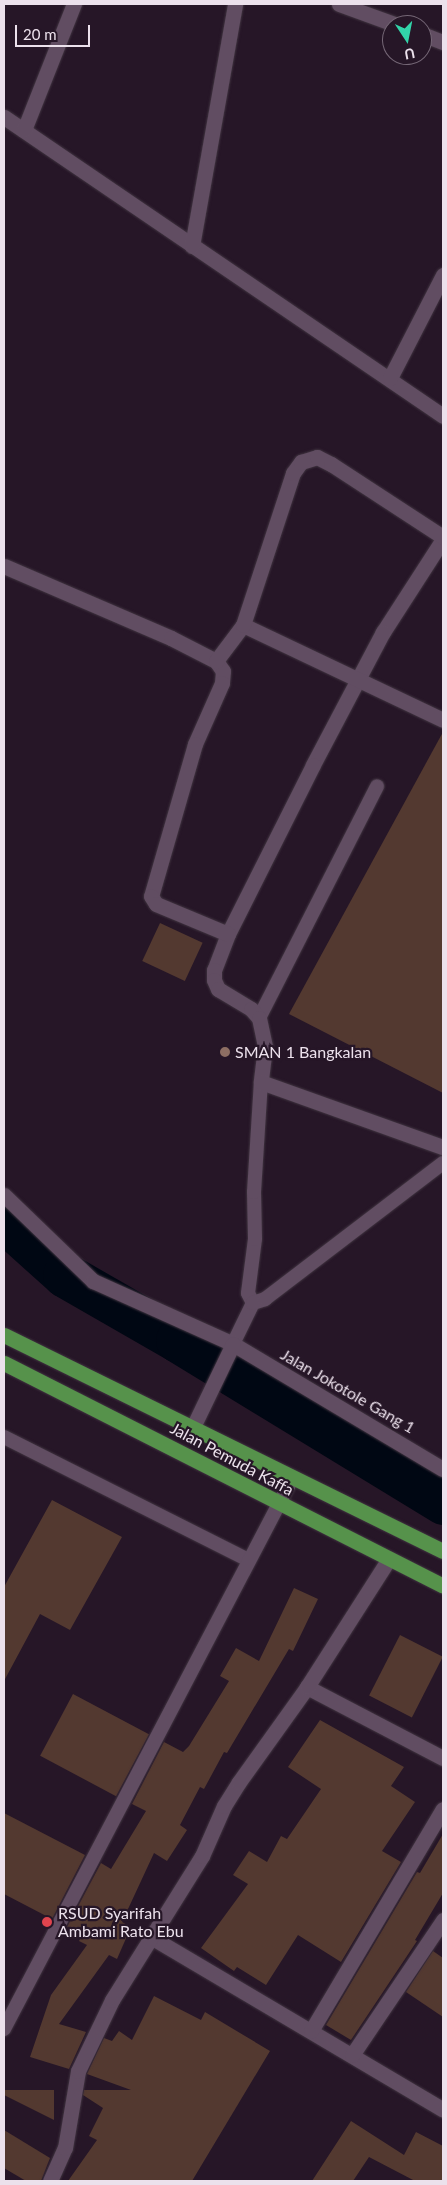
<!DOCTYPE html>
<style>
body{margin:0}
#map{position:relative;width:447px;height:2185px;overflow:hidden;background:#261627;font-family:Lato,sans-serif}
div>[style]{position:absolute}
.river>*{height:45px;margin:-22.5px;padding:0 22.5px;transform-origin:22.5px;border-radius:22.5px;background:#000713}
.building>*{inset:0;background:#533930;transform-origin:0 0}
.roads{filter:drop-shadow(0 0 1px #403440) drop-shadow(0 0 1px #403440)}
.service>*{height:14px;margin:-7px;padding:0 7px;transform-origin:7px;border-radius:7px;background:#614d62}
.minor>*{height:15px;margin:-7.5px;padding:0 7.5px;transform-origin:7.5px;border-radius:7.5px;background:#614d62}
.trunk>*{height:15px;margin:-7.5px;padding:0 7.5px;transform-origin:7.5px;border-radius:7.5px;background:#56924b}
.dots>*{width:14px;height:14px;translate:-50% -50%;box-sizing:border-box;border:2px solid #261627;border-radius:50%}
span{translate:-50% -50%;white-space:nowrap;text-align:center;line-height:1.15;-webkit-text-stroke:4.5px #261627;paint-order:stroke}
.poi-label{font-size:16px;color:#ece1ec}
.left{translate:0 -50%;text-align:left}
.street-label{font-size:16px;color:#ece1ec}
.frame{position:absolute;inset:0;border:5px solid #ece1ec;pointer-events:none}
.north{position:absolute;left:382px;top:15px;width:50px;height:50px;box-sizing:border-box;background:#261627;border:1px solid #756776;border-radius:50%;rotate:169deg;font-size:14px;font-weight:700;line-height:20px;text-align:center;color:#ece1ec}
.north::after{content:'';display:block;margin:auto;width:18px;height:22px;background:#32d4a9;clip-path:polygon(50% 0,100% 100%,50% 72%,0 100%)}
.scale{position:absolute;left:15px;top:25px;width:75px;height:22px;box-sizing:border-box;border:2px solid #ece1ec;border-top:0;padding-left:6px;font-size:15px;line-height:18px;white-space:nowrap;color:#ece1ec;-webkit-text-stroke:4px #261627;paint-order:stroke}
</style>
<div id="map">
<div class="river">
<i style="left:4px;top:1220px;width:82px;rotate:42deg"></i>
<i style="left:65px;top:1275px;width:130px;rotate:29.9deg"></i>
<i style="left:178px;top:1340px;width:311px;rotate:31.4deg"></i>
</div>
<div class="building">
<i style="clip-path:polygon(443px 732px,443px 1093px,289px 1014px)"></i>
<i style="left:160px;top:923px;width:47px;height:42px;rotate:25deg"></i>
<i style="clip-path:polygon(52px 1500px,122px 1537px,70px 1630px,40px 1614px,4px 1681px,4px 1587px)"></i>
<i style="clip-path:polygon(294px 1588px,318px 1599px,293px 1651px,289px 1649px,227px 1753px,224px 1752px,204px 1789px,200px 1787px,180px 1825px,187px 1830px,167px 1861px,154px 1853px,122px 1922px,131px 1927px,117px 1959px,109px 1955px,59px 2024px,86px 2032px,69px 2069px,30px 2057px,51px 1995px,87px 1945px,79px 1941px,82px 1935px,67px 1927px,101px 1863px,111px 1869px,146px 1811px,132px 1804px,164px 1742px,183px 1752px,189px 1746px,229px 1681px,220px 1676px,236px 1648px,259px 1661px)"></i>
<i style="left:400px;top:1635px;width:48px;height:68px;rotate:27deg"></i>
<i style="left:73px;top:1694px;width:86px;height:70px;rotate:28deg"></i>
<i style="clip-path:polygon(320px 1720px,404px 1767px,391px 1786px,415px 1802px,382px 1851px,401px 1862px,341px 1962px,298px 1935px,266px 1985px,237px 1967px,234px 1971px,201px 1948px,248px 1884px,233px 1875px,249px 1851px,267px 1862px,281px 1836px,287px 1839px,321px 1789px,288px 1767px)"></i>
<i style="clip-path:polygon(4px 1813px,85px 1855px,52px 1919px,4px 1894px)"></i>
<i style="clip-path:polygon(443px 1834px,443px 1893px,415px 1940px,417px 1941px,351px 2040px,326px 2025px,417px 1872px,420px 1873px)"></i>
<i style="clip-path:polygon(433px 1951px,443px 1958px,443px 2017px,406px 1992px)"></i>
<i style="clip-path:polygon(154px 1996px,201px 2020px,205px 2012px,270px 2051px,192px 2181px,68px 2181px,97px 2140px,89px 2136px,103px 2108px,83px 2095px,84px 2090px,131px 2090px,87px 2074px,104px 2038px,112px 2041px,119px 2031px,132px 2040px)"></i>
<i style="clip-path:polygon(4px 2090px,54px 2090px,54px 2120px,4px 2095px)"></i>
<i style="clip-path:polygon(351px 2121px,404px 2155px,416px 2132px,443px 2146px,443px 2181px,415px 2181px,369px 2157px,353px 2181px,312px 2181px)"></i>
<i style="clip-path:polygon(4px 2130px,50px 2158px,41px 2181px,26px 2181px,4px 2168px)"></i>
</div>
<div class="roads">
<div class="service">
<i style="left:259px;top:1018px;width:260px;rotate:-63deg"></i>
<i style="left:253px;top:1303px;width:11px;rotate:-117deg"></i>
<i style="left:248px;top:1293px;width:54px;rotate:-82.6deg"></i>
<i style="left:255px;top:1239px;width:47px;rotate:-91.2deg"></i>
<i style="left:254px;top:1192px;width:110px;rotate:-86.4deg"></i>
<i style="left:233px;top:1344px;width:46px;rotate:-64deg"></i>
<i style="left:253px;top:1303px;width:13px;rotate:-18deg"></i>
<i style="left:265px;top:1299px;width:224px;rotate:-37.4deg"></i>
<i style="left:4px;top:1437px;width:272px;rotate:26.7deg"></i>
<i style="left:4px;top:2029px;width:621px;rotate:-62.36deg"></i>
</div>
<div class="minor">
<i style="left:339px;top:4px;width:62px;rotate:19.9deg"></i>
<i style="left:422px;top:34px;width:22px;rotate:21deg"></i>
<i style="left:4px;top:117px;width:531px;rotate:34.26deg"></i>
<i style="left:24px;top:130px;width:136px;rotate:-68.4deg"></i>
<i style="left:192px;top:246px;width:246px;rotate:-79.9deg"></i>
<i style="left:390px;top:378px;width:116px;rotate:-62.8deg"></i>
<i style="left:443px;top:539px;width:111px;rotate:122.8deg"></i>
<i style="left:383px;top:632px;width:150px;rotate:117.8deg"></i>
<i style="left:313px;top:765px;width:189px;rotate:116.7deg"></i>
<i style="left:228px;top:934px;width:39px;rotate:111deg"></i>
<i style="left:214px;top:970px;width:10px;rotate:90deg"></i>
<i style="left:214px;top:980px;width:10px;rotate:66deg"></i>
<i style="left:218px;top:989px;width:39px;rotate:31deg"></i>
<i style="left:251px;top:1009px;width:12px;rotate:48deg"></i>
<i style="left:259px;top:1018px;width:30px;rotate:78deg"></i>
<i style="left:265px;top:1047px;width:35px;rotate:97deg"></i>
<i style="left:261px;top:1082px;width:193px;rotate:19.7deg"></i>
<i style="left:4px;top:566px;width:182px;rotate:23.3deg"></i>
<i style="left:171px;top:638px;width:51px;rotate:27.1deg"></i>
<i style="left:216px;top:661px;width:12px;rotate:55deg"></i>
<i style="left:223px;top:671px;width:12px;rotate:95deg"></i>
<i style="left:222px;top:683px;width:67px;rotate:113.9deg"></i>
<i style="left:195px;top:744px;width:158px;rotate:106.1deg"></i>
<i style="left:151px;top:896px;width:9px;rotate:58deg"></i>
<i style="left:156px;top:904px;width:78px;rotate:22.6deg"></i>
<i style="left:243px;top:625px;width:221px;rotate:25.4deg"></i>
<i style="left:216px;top:661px;width:45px;rotate:-53.1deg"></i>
<i style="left:243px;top:625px;width:160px;rotate:-71.8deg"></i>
<i style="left:293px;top:473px;width:14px;rotate:-54deg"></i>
<i style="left:301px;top:462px;width:17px;rotate:-17deg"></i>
<i style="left:317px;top:457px;width:16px;rotate:27deg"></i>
<i style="left:331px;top:464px;width:134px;rotate:33.1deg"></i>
<i style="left:4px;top:1195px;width:124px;rotate:44deg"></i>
<i style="left:93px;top:1281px;width:154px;rotate:24.2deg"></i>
<i style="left:233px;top:1344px;width:244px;rotate:30.8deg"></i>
<i style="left:193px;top:1427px;width:92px;rotate:-64.3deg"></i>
<i style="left:307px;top:1687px;width:153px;rotate:27.6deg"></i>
<i style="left:151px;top:1937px;width:339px;rotate:30.6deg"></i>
<i style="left:311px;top:2031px;width:258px;rotate:-59.3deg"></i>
<i style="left:352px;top:2055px;width:163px;rotate:-56deg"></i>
<i style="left:50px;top:2181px;width:36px;rotate:-66deg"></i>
<i style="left:65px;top:2148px;width:78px;rotate:-80.4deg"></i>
<i style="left:78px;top:2071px;width:79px;rotate:-64.4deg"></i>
<i style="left:112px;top:2000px;width:170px;rotate:-58deg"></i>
<i style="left:202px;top:1856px;width:55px;rotate:-66.3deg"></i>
<i style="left:224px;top:1806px;width:28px;rotate:-58deg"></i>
<i style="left:239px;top:1782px;width:117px;rotate:-54.4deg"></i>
<i style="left:307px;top:1687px;width:152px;rotate:-57.4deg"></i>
</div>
<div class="trunk">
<i style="left:4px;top:1335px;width:489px;rotate:26.2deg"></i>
<i style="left:4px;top:1363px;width:492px;rotate:26.9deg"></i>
</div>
</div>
<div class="dots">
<i style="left:225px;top:1052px;background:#8d6e63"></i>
<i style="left:47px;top:1922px;background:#e0444e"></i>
</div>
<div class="poi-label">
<span class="left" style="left:235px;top:1052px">SMAN 1 Bangkalan</span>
<span class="left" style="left:58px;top:1922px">RSUD Syarifah<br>Ambami Rato Ebu</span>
</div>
<div class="street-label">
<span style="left:348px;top:1391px;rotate:30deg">Jalan Jokotole Gang 1</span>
<span style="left:232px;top:1459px;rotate:28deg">Jalan Pemuda Kaffa</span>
</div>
<div class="frame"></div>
<div class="north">U</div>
<div class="scale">20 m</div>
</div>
